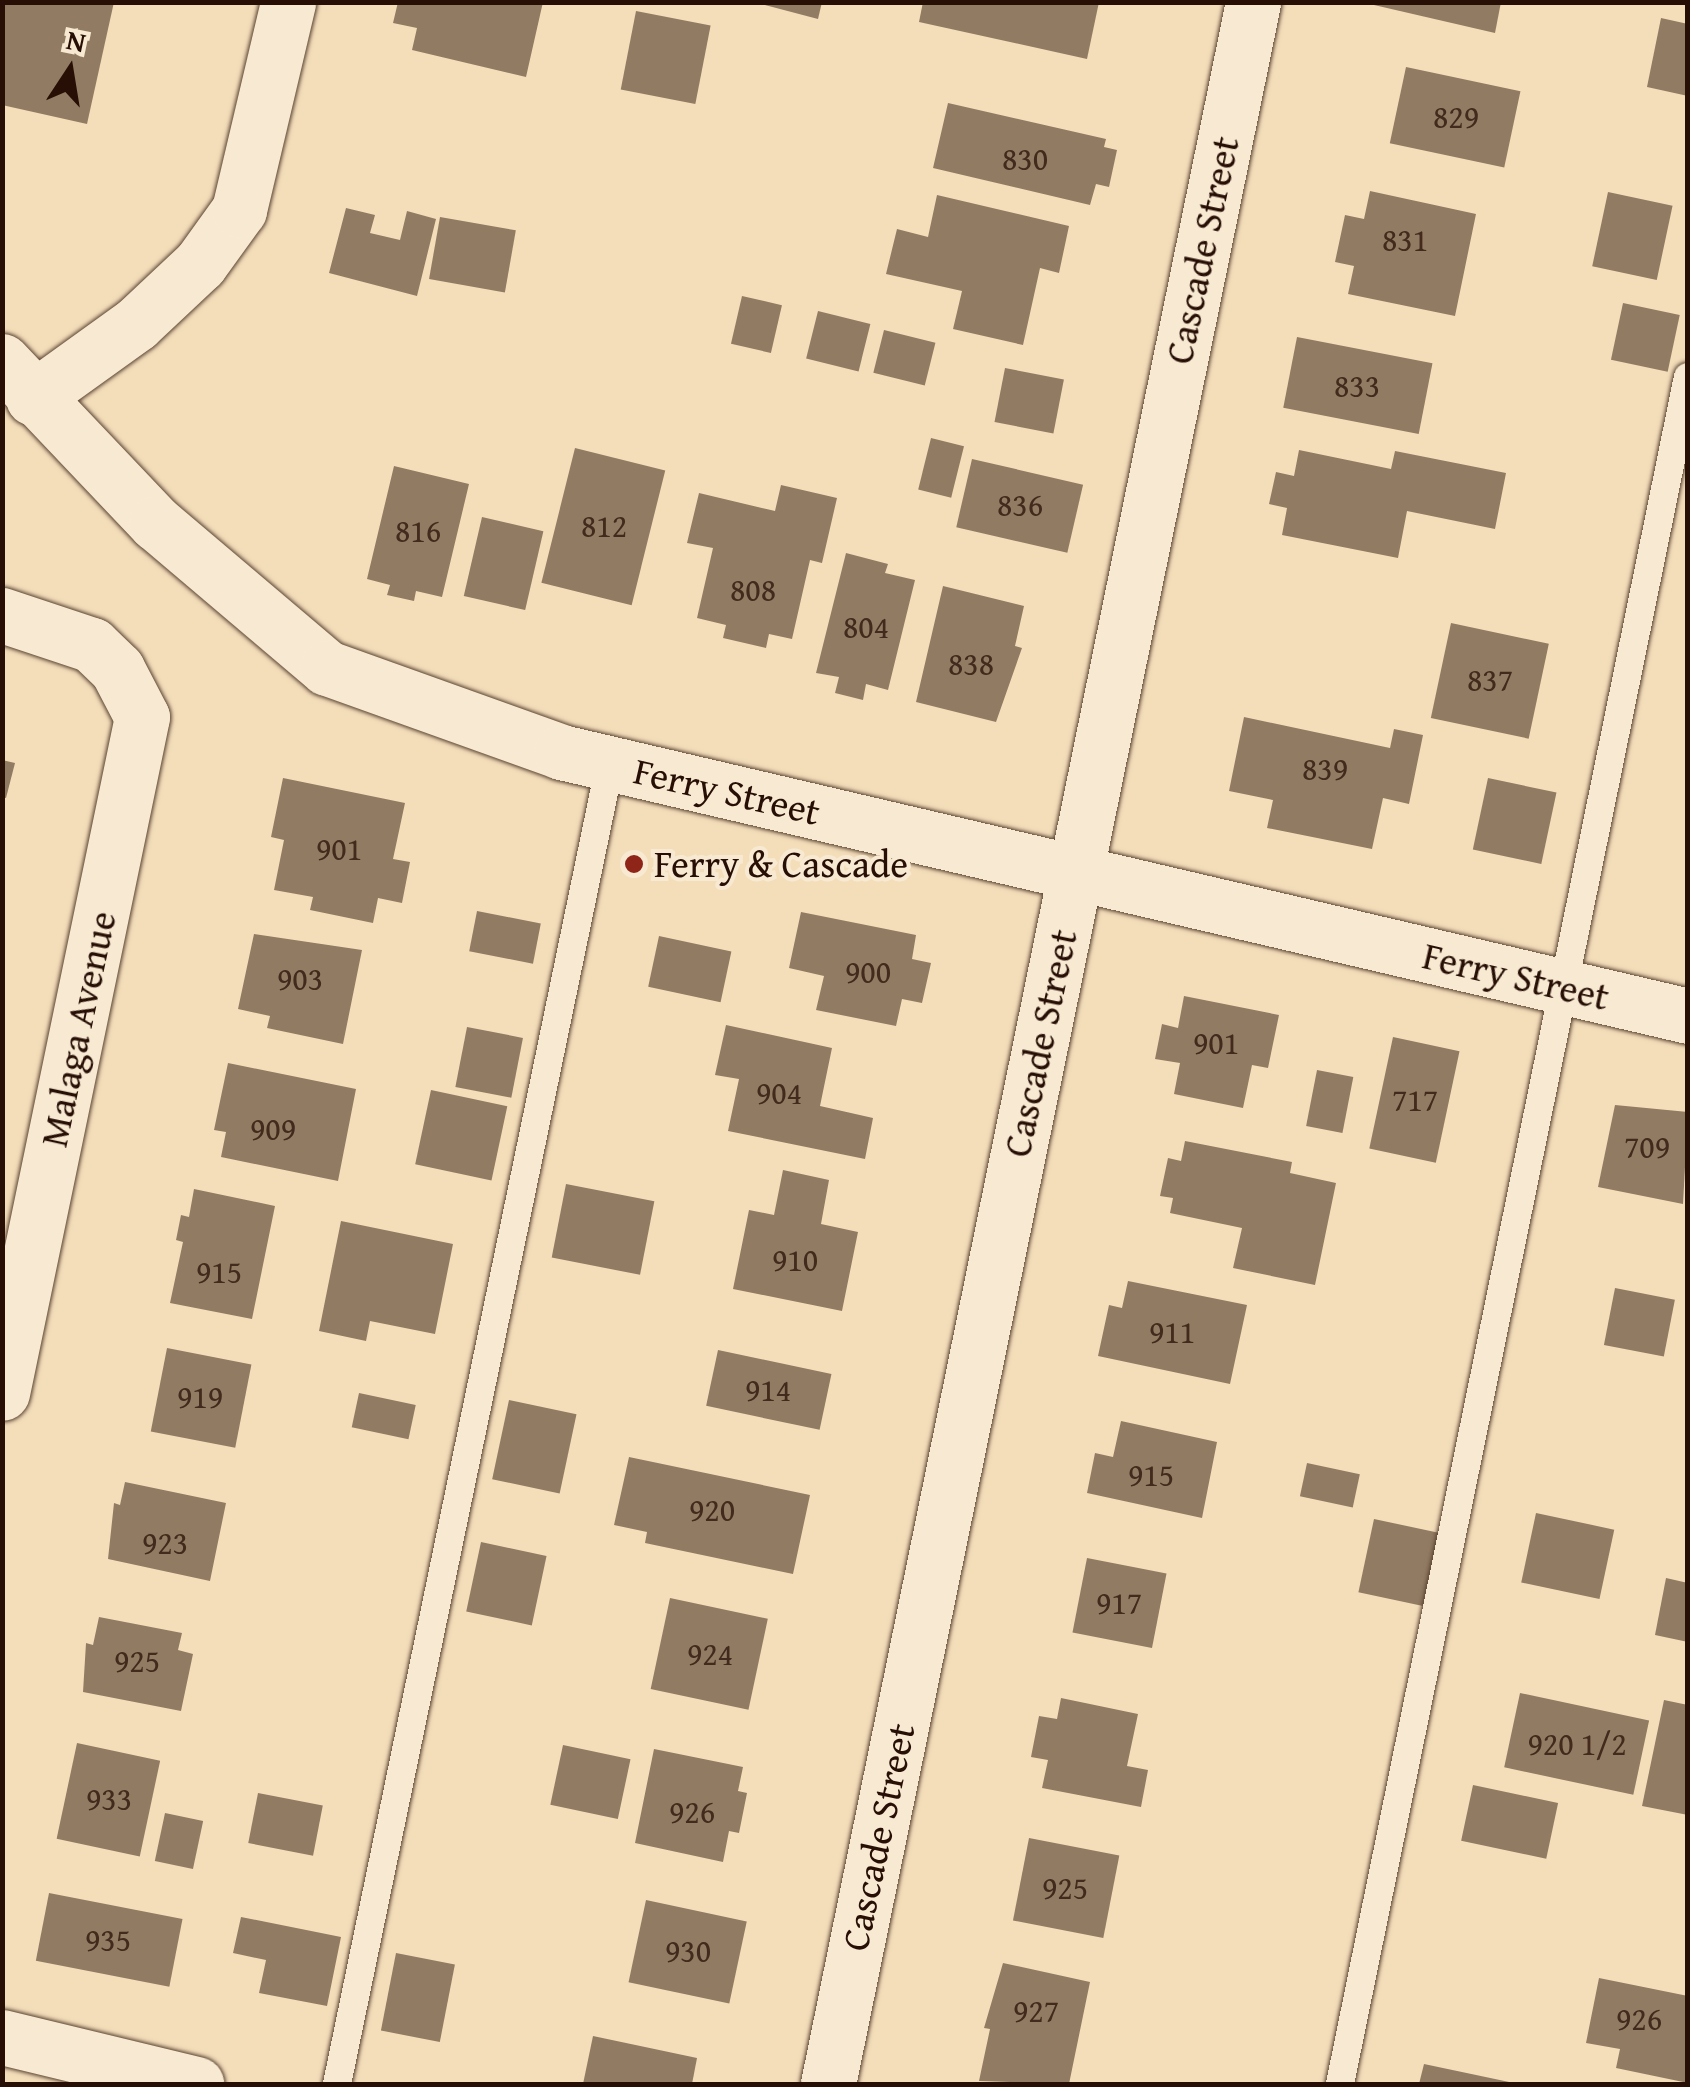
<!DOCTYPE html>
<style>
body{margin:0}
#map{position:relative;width:1690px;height:2087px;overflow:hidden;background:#f4deba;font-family:"Gentium Book Plus",serif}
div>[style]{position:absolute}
.building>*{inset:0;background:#927b63;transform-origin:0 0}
.roads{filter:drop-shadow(0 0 2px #5a4332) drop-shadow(0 0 2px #5a4332)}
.lane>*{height:28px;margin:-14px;padding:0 14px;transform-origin:14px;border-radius:14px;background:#f8ead2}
.street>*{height:55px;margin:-27.5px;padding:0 27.5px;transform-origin:27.5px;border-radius:27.5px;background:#f8ead2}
.secondary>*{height:55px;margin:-27.5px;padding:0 27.5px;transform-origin:27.5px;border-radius:27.5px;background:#f8ead2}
.dots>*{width:28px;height:28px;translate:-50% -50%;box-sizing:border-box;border:5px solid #f8ead2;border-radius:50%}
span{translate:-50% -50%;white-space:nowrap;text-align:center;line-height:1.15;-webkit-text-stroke:8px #f8ead2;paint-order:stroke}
.number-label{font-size:32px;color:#422a1c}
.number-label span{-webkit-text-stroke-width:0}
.street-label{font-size:38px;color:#270f05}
.poi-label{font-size:38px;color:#270f05}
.left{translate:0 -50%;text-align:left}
.frame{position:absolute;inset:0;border:5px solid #270f05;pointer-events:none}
.north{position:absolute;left:20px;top:20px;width:100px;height:100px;-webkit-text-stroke:8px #f8ead2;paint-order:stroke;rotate:12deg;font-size:28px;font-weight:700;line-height:40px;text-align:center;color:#270f05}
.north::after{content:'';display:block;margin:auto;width:35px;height:45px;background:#270f05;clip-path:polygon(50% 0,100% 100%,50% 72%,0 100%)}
</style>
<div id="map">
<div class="building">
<i style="clip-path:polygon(2px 2px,114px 2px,87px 124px,2px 105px)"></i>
<i style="clip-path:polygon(398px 2px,543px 2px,526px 77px,412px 50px,417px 28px,393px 23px)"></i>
<i style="clip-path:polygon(753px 2px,822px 2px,818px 19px)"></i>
<i style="clip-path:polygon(923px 2px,1099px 2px,1087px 59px,919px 22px)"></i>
<i style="clip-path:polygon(1361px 2px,1501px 2px,1495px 33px)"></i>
<i style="left:636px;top:11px;width:76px;height:80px;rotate:11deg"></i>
<i style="clip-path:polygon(1661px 18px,1688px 24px,1688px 96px,1647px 87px)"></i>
<i style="left:1406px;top:67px;width:117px;height:78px;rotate:12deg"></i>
<i style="clip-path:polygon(948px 103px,1106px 139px,1104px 147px,1117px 150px,1109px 187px,1096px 184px,1090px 205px,933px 168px)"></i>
<i style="clip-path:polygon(1370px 191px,1476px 214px,1455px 316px,1348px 294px,1354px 266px,1335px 262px,1345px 215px,1364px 219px)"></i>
<i style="left:1608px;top:192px;width:66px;height:76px;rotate:12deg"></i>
<i style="clip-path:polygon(937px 195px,1069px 226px,1059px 273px,1040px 268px,1023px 345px,953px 329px,962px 291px,886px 274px,897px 229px,928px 237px)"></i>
<i style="clip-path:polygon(346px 208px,375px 215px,370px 233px,400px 240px,407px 211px,436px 219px,417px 296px,329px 273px)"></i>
<i style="left:440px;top:217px;width:77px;height:63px;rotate:10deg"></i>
<i style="left:742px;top:296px;width:41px;height:49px;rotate:13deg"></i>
<i style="left:1623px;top:303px;width:58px;height:58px;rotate:12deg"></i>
<i style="left:818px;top:311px;width:54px;height:49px;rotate:14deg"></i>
<i style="left:884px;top:330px;width:53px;height:44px;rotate:14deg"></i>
<i style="left:1297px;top:337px;width:138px;height:72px;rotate:11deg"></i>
<i style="left:1005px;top:368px;width:60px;height:55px;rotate:11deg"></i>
<i style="left:931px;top:438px;width:34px;height:53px;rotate:14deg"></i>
<i style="left:575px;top:448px;width:93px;height:139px;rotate:14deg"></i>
<i style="clip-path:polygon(1299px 450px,1391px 469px,1395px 451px,1506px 473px,1495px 529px,1407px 511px,1398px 558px,1282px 535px,1287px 508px,1269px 504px,1276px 472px,1294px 476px)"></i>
<i style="left:972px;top:459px;width:114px;height:70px;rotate:13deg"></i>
<i style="clip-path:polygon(394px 466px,469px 484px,442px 597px,416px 591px,414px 601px,387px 595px,390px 585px,367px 579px)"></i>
<i style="clip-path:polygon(781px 485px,837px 498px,822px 563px,810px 560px,792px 639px,769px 634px,766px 648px,723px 638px,726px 625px,697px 618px,713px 548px,687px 543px,699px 493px,775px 511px)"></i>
<i style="left:482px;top:517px;width:63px;height:81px;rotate:13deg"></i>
<i style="clip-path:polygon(846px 553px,888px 564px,885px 573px,915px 580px,888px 690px,866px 684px,863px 700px,835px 693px,839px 677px,816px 673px)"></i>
<i style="clip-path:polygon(943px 586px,1024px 606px,1015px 646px,1022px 648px,996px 722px,916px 702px)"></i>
<i style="left:1451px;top:623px;width:100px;height:97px;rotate:12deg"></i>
<i style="clip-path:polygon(1244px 717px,1390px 748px,1394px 729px,1423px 735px,1409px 804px,1383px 798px,1372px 849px,1267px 828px,1273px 800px,1229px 791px)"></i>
<i style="clip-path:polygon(2px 760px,15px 763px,6px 798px,2px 797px)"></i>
<i style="clip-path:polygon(283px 778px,405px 803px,393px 859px,410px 862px,402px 903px,378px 898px,373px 923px,310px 910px,313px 897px,274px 890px,284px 840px,271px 837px)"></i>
<i style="left:1488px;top:778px;width:70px;height:73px;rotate:12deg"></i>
<i style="left:477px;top:911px;width:65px;height:41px;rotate:11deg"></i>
<i style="clip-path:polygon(801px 912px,916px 935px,912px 959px,931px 963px,922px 1003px,902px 999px,896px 1026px,816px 1010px,824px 976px,789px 968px)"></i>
<i style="clip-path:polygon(254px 934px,362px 950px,343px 1044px,267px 1028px,270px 1016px,238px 1009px)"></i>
<i style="left:659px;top:936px;width:74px;height:52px;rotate:12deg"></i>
<i style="clip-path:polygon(1184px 996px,1279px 1015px,1268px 1068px,1252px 1065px,1243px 1108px,1174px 1094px,1180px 1063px,1155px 1059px,1162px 1024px,1178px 1028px)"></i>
<i style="clip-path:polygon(726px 1025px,832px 1048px,820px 1106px,873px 1118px,865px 1159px,728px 1131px,739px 1079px,715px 1075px)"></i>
<i style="left:467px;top:1027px;width:57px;height:61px;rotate:11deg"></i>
<i style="left:1393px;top:1037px;width:68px;height:114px;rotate:12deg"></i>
<i style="clip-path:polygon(228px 1063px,356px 1089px,338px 1181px,221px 1157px,226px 1132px,214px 1130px)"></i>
<i style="left:1317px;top:1070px;width:37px;height:57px;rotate:11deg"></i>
<i style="left:431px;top:1090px;width:78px;height:76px;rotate:12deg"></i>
<i style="clip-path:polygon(1615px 1105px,1688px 1112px,1683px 1204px,1598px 1187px)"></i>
<i style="clip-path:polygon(1185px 1141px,1292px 1162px,1290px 1173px,1336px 1183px,1315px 1285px,1233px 1268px,1242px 1228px,1170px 1213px,1173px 1198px,1160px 1196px,1168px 1158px,1181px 1161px)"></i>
<i style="clip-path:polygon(783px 1170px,829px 1180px,821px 1224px,858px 1232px,842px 1311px,733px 1289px,749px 1210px,774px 1215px)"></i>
<i style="left:566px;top:1184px;width:90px;height:75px;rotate:11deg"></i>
<i style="clip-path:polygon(194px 1189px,275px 1206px,252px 1319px,170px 1303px,183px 1242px,176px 1240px,181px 1215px,189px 1217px)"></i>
<i style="clip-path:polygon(341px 1221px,453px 1244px,435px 1334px,370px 1321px,366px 1341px,319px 1331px)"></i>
<i style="clip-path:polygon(1128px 1281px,1247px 1305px,1230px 1384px,1098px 1356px,1109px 1305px,1122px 1308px)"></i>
<i style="left:1615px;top:1288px;width:61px;height:58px;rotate:11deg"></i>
<i style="left:167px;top:1348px;width:86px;height:85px;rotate:11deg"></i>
<i style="left:718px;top:1350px;width:116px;height:57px;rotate:12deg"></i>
<i style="left:359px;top:1393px;width:58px;height:35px;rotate:12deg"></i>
<i style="left:509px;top:1400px;width:69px;height:81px;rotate:12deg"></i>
<i style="clip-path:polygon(1121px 1421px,1217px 1442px,1202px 1518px,1087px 1493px,1095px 1453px,1113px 1457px)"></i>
<i style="clip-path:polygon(629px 1457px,810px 1495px,793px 1574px,645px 1543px,647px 1532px,614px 1525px)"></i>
<i style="left:1307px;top:1463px;width:54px;height:34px;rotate:12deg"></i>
<i style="clip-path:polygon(125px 1482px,226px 1503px,210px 1581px,108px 1559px,114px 1503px,120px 1505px)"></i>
<i style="left:1536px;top:1513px;width:80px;height:71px;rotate:12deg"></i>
<i style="left:1374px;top:1519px;width:66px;height:75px;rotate:12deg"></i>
<i style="left:481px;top:1542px;width:67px;height:71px;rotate:12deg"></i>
<i style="left:1087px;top:1558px;width:81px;height:76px;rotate:11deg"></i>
<i style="clip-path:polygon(1666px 1578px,1688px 1583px,1688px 1642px,1655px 1635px)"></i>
<i style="left:670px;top:1598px;width:100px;height:93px;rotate:12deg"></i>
<i style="clip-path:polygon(99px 1617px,182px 1633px,178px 1650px,193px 1654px,181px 1711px,83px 1692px,86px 1643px,93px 1645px)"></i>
<i style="left:1520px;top:1693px;width:132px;height:76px;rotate:12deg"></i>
<i style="clip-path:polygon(1061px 1698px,1138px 1714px,1127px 1766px,1148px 1770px,1141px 1807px,1042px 1788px,1048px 1760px,1031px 1757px,1039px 1716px,1057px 1719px)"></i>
<i style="clip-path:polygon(1664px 1700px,1688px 1705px,1688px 1815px,1642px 1806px)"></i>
<i style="left:77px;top:1743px;width:85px;height:98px;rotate:12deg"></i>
<i style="left:563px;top:1745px;width:69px;height:61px;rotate:12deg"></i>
<i style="clip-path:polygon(654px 1749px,743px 1767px,738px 1791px,747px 1793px,739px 1833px,729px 1831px,723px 1862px,635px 1843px)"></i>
<i style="left:1473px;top:1785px;width:87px;height:57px;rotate:12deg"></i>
<i style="left:258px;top:1793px;width:66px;height:51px;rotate:11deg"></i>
<i style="left:165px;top:1813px;width:39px;height:49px;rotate:12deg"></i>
<i style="left:1029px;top:1838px;width:92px;height:84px;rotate:11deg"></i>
<i style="left:49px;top:1893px;width:136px;height:69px;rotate:11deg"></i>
<i style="left:646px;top:1900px;width:103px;height:84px;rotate:12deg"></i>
<i style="clip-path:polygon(241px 1917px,341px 1937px,327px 2006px,259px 1993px,266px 1960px,233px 1953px)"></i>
<i style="left:396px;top:1953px;width:60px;height:79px;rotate:11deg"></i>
<i style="clip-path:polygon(1003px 1963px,1090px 1982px,1069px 2084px,979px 2081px,990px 2029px,984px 2028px)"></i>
<i style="clip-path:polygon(1599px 1978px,1688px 1996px,1688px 2083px,1616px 2068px,1620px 2049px,1586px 2043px)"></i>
<i style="clip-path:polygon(593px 2036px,697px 2058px,692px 2084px,583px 2084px)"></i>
<i style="clip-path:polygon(1424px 2064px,1514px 2083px,1514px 2084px,1419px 2084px)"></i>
</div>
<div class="roads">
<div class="lane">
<i style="left:337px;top:2084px;width:1349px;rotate:-78.32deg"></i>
<i style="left:1340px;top:2084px;width:1742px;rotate:-78.48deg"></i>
</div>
<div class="street">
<i style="left:33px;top:398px;width:127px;rotate:-35.7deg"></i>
<i style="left:136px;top:324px;width:88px;rotate:-43.2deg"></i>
<i style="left:200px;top:264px;width:67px;rotate:-54.2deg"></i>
<i style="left:239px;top:210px;width:214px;rotate:-76.7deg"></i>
<i style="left:2px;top:615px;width:95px;rotate:18.4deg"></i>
<i style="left:92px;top:645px;width:35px;rotate:44deg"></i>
<i style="left:117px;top:669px;width:54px;rotate:62.5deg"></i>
<i style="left:142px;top:717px;width:690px;rotate:101.7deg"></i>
<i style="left:2px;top:2037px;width:200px;rotate:13.6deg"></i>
<i style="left:828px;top:2084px;width:2125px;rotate:-78.46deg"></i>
</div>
<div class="secondary">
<i style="left:2px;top:361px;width:224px;rotate:46.5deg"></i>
<i style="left:156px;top:523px;width:224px;rotate:40.3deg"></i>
<i style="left:327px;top:668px;width:249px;rotate:19.7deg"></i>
<i style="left:561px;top:752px;width:1158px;rotate:13.18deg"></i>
</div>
</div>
<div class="dots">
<i style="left:634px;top:864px;background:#8f2418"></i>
</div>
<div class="number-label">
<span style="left:1456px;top:117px">829</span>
<span style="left:1025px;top:159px">830</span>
<span style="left:1405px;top:240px">831</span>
<span style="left:1357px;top:386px">833</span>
<span style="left:1020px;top:505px">836</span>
<span style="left:604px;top:526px">812</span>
<span style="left:418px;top:531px">816</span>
<span style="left:753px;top:590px">808</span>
<span style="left:866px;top:627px">804</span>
<span style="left:971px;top:664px">838</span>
<span style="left:1490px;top:680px">837</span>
<span style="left:1325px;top:769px">839</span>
<span style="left:339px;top:849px">901</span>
<span style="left:868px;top:972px">900</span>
<span style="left:300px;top:979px">903</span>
<span style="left:1216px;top:1043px">901</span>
<span style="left:779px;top:1093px">904</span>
<span style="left:1415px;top:1100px">717</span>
<span style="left:273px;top:1129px">909</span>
<span style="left:1647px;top:1147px">709</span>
<span style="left:795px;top:1260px">910</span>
<span style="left:219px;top:1272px">915</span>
<span style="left:1172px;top:1332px">911</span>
<span style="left:768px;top:1390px">914</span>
<span style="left:200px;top:1397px">919</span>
<span style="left:1151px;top:1475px">915</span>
<span style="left:712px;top:1510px">920</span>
<span style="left:165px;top:1543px">923</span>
<span style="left:1119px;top:1603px">917</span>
<span style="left:710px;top:1654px">924</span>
<span style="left:137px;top:1661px">925</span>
<span style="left:1577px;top:1744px">920 1/2</span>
<span style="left:109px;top:1799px">933</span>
<span style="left:692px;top:1812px">926</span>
<span style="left:1065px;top:1888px">925</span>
<span style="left:108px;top:1940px">935</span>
<span style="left:688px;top:1951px">930</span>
<span style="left:1036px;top:2011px">927</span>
<span style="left:1639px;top:2019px">926</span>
</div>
<div class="street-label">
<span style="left:1202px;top:250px;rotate:-78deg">Cascade Street</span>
<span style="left:727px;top:791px;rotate:13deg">Ferry Street</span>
<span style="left:1516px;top:976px;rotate:13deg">Ferry Street</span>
<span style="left:78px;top:1029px;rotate:-78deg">Malaga Avenue</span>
<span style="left:1040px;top:1043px;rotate:-78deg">Cascade Street</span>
<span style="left:878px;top:1837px;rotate:-78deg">Cascade Street</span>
</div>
<div class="poi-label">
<span class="left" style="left:654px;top:864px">Ferry &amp; Cascade</span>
</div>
<div class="frame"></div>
<div class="north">N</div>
</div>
